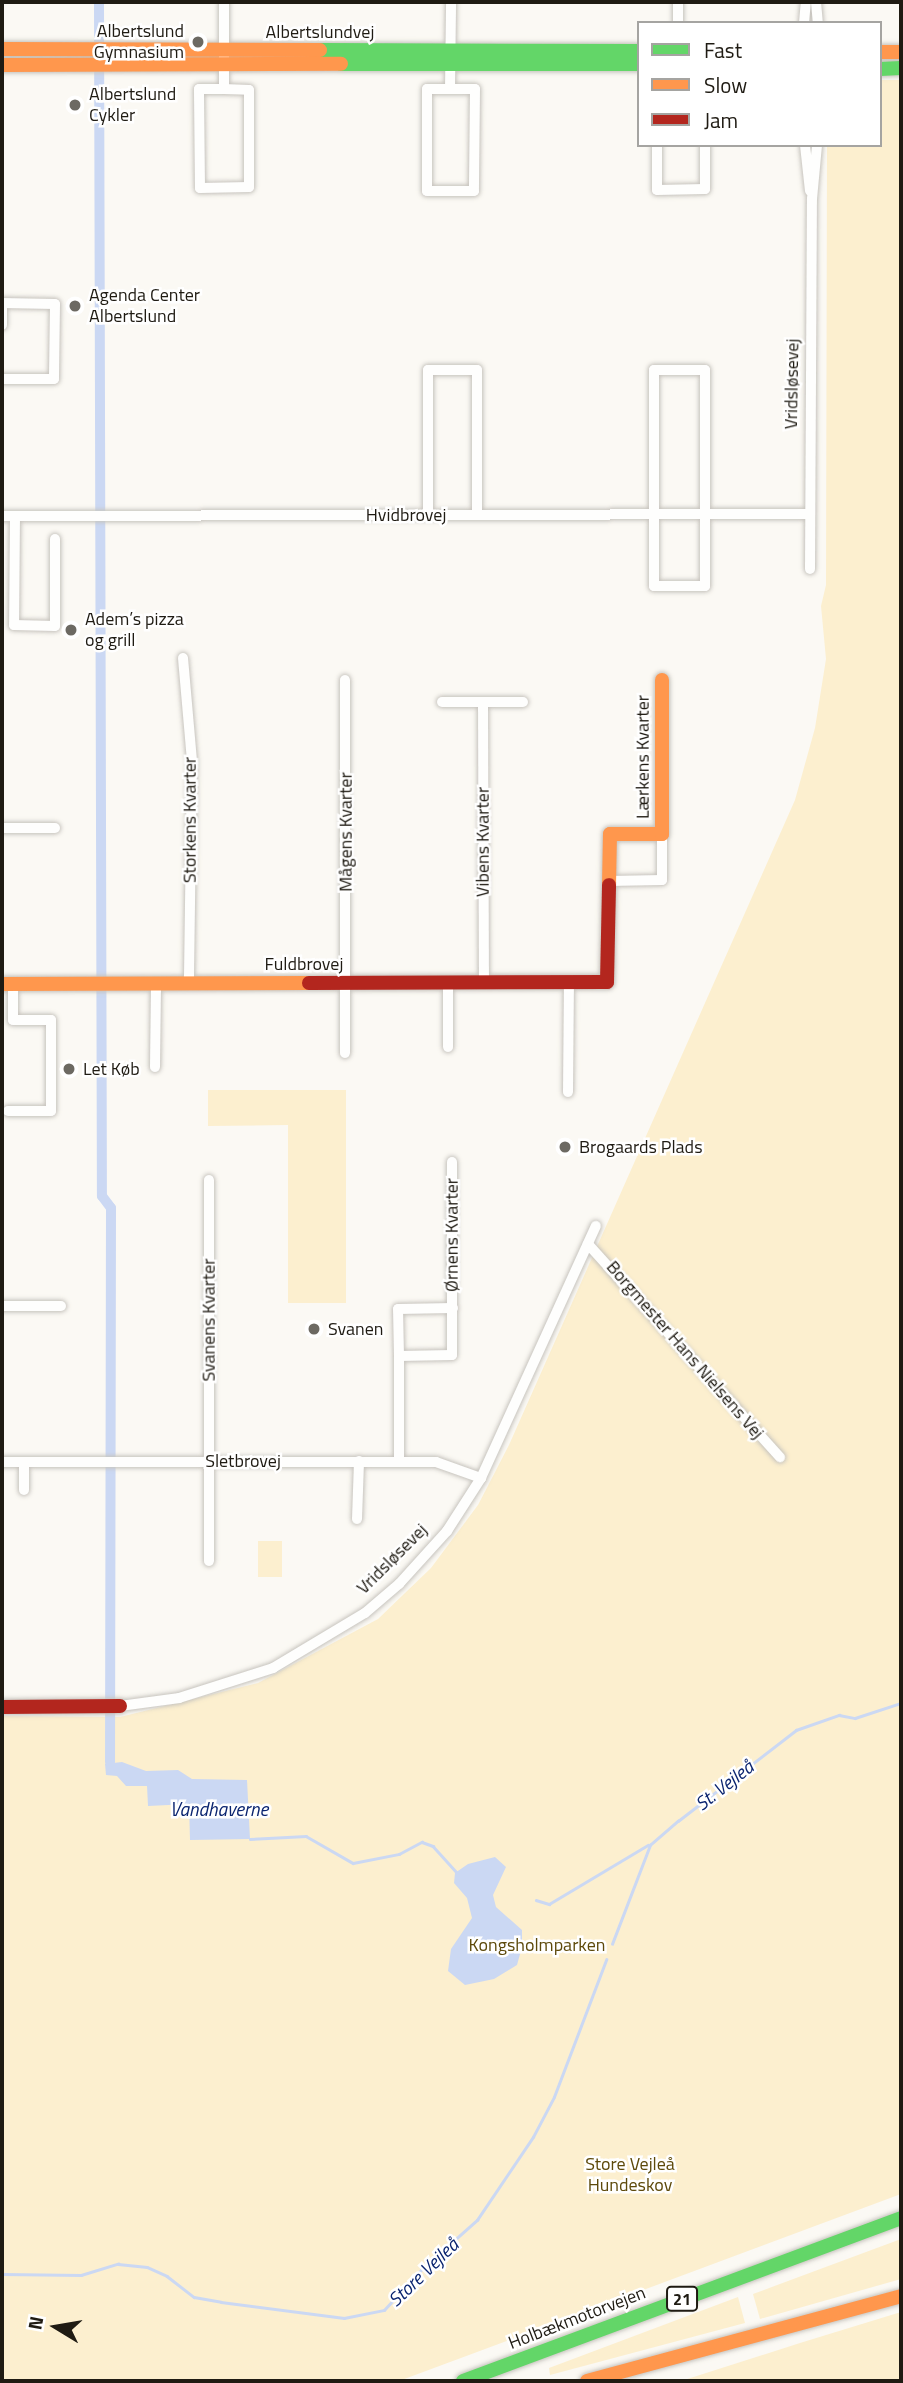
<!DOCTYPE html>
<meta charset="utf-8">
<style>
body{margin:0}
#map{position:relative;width:903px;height:2383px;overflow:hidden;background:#fbf9f4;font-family:"Titillium Web",sans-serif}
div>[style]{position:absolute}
.green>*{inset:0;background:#fcefcf;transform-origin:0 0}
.water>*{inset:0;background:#cbd8f3}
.stream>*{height:2.5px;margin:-1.25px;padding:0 1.25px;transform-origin:1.25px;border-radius:1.25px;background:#cbd8f3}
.canal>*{height:10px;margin:-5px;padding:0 5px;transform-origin:5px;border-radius:5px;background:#cbd8f3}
.roads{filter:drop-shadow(0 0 2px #c7c4be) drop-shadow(0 0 2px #c7c4be)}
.street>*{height:10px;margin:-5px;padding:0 5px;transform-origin:5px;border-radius:5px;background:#fefefd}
.fast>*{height:14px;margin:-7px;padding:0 7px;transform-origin:7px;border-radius:7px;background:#63d668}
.slow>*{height:14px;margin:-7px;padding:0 7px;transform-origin:7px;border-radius:7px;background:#ff974d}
.jam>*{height:14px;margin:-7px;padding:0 7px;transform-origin:7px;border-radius:7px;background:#b3261e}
.dots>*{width:19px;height:19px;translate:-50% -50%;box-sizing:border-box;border:4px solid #fff;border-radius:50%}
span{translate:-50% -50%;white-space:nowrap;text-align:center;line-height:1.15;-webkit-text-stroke:5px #fff;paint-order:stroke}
.shield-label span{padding:2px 5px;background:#fff;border:2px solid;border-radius:5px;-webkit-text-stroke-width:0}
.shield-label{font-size:16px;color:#1f1b13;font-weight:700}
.poi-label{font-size:18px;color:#1f1b13}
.right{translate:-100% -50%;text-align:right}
.left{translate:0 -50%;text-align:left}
.street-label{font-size:18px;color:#1f1b13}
.park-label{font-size:18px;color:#5d490a}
.water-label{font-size:19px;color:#0a246f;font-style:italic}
.frame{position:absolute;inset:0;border:4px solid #1f1b13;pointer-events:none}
.legend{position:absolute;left:637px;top:21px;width:245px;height:126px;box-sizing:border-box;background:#fff;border:2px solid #a5a4a1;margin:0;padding:9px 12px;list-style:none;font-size:21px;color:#1f1b13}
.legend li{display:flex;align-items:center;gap:14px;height:35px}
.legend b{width:35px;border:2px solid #a5a4a1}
.north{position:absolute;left:21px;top:2292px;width:70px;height:70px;-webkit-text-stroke:5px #fff;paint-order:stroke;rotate:281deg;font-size:19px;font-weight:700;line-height:28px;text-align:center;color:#1f1b13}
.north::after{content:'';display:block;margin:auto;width:24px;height:32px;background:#1f1b13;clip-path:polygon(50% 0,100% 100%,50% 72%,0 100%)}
</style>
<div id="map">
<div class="green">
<i style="clip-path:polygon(880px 80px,901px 80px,901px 2194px,399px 2381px,2px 2381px,2px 1716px,120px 1717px,258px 1683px,378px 1619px,431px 1568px,478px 1505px,509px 1445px,795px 800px,815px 728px,826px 659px,821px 606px,826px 585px,827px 145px,880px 145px)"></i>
<i style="clip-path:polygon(208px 1090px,346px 1090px,346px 1303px,288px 1303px,288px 1125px,208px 1126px)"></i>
<i style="left:258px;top:1541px;width:24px;height:36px"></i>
<i style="clip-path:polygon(901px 2239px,901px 2279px,760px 2319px,753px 2294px)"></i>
<i style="clip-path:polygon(738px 2297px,745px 2323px,550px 2375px,549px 2368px)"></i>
<i style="clip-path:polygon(901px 2312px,901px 2381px,681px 2381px,800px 2343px)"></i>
</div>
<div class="water">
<i style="clip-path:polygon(122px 1762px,146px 1771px,178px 1770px,192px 1779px,247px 1780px,250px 1839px,190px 1840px,189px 1804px,148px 1806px,147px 1786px,126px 1786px,117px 1776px,106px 1775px,105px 1764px)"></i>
<i style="clip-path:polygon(495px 1857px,506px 1867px,493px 1895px,496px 1907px,522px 1930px,522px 1947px,517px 1965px,494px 1979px,465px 1985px,448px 1971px,451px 1949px,472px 1918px,467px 1898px,454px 1883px,455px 1873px,468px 1864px)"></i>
</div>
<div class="stream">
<i style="left:250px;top:1839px;width:56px;rotate:-3.1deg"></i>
<i style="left:306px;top:1836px;width:54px;rotate:29.9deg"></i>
<i style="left:353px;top:1863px;width:47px;rotate:-11.1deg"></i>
<i style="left:399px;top:1854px;width:26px;rotate:-28deg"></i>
<i style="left:422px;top:1842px;width:12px;rotate:20deg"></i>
<i style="left:433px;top:1846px;width:36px;rotate:48deg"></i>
<i style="left:536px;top:1900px;width:14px;rotate:17deg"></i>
<i style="left:549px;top:1904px;width:115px;rotate:-30.8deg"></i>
<i style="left:612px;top:1944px;width:106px;rotate:-69deg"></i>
<i style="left:650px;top:1845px;width:37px;rotate:-41deg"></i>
<i style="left:678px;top:1821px;width:149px;rotate:-37.6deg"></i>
<i style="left:796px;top:1730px;width:46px;rotate:-19.2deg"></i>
<i style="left:839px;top:1715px;width:16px;rotate:11deg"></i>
<i style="left:855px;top:1718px;width:48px;rotate:-18.1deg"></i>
<i style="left:2px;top:2274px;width:79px;rotate:0.7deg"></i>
<i style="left:81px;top:2275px;width:39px;rotate:-17deg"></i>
<i style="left:118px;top:2264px;width:29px;rotate:6deg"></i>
<i style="left:147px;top:2267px;width:22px;rotate:24deg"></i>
<i style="left:167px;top:2276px;width:34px;rotate:38deg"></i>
<i style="left:194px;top:2297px;width:27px;rotate:10deg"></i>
<i style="left:221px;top:2302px;width:124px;rotate:7.4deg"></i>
<i style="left:344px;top:2318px;width:41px;rotate:-11.3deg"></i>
<i style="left:384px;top:2310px;width:56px;rotate:-47.2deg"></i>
<i style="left:422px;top:2269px;width:74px;rotate:-41.7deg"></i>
<i style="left:477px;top:2220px;width:100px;rotate:-56deg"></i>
<i style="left:533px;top:2137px;width:45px;rotate:-62.3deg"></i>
<i style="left:554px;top:2097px;width:147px;rotate:-69.2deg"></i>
</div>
<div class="canal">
<i style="left:99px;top:2px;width:1194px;rotate:89.86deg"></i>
<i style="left:102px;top:1196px;width:15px;rotate:53deg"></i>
<i style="left:111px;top:1208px;width:554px;rotate:90.1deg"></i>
</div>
<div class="roads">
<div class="street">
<i style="left:678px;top:2px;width:21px;rotate:90deg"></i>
<i style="left:816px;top:2px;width:21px;rotate:85deg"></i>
<i style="left:804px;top:23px;width:21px;rotate:-85deg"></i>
<i style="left:224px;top:89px;width:25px;rotate:2deg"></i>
<i style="left:249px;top:90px;width:97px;rotate:90deg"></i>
<i style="left:249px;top:187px;width:49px;rotate:178.8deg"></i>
<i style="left:200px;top:188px;width:99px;rotate:-90.6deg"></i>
<i style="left:199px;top:89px;width:25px"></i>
<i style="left:224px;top:89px;width:87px;rotate:-90deg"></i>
<i style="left:427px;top:89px;width:48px"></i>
<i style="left:475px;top:89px;width:102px;rotate:90.6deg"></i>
<i style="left:474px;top:191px;width:47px;rotate:180deg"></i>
<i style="left:427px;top:191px;width:102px;rotate:-90deg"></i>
<i style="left:450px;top:89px;width:87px;rotate:-89.3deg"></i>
<i style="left:657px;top:145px;width:45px;rotate:90deg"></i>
<i style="left:657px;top:190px;width:48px;rotate:-1.2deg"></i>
<i style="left:705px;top:189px;width:44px;rotate:-90deg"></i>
<i style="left:805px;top:145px;width:46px;rotate:83.8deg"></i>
<i style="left:2px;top:325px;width:22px;rotate:-90deg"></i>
<i style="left:2px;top:303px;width:53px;rotate:1.1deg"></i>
<i style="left:55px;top:304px;width:75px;rotate:90.8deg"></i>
<i style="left:54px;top:379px;width:52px;rotate:180deg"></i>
<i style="left:654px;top:370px;width:51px"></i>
<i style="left:705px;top:370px;width:216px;rotate:90deg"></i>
<i style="left:705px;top:586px;width:51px;rotate:180deg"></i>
<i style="left:654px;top:586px;width:216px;rotate:-90deg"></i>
<i style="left:428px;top:514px;width:144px;rotate:-90deg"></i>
<i style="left:428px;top:370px;width:49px"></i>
<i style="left:477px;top:370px;width:144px;rotate:90deg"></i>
<i style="left:2px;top:516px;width:808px;rotate:-0.14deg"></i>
<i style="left:15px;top:516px;width:109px;rotate:90.5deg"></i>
<i style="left:14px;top:625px;width:41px;rotate:1.4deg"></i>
<i style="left:55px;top:626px;width:87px;rotate:-90deg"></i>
<i style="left:810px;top:569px;width:370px;rotate:-89.7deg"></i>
<i style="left:812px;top:199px;width:54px;rotate:-84.7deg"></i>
<i style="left:183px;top:658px;width:103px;rotate:85deg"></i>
<i style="left:192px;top:761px;width:222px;rotate:90.8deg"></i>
<i style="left:442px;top:702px;width:81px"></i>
<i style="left:483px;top:702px;width:280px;rotate:89.8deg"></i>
<i style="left:2px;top:828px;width:53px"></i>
<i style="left:609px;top:881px;width:53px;rotate:-1.1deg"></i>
<i style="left:662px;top:880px;width:46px;rotate:-90deg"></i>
<i style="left:448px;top:982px;width:65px;rotate:90deg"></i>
<i style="left:345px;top:1053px;width:373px;rotate:-90deg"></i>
<i style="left:155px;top:1067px;width:83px;rotate:-89.3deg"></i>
<i style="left:568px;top:1092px;width:110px;rotate:-89.5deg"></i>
<i style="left:8px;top:1111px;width:43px"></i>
<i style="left:51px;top:1111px;width:91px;rotate:-90deg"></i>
<i style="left:51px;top:1020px;width:38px;rotate:180deg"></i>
<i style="left:13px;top:1020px;width:36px;rotate:-90deg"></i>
<i style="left:588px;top:1244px;width:287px;rotate:48deg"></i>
<i style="left:2px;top:1306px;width:59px"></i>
<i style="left:399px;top:1356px;width:47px;rotate:-91.2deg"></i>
<i style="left:398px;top:1309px;width:55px;rotate:-1deg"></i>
<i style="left:399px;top:1461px;width:105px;rotate:-90deg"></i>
<i style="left:399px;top:1356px;width:53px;rotate:-1.1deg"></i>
<i style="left:452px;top:1355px;width:193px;rotate:-90deg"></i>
<i style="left:2px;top:1462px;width:434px"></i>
<i style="left:436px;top:1462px;width:48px;rotate:19.6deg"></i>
<i style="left:24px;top:1490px;width:28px;rotate:-90deg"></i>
<i style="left:357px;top:1519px;width:58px;rotate:-88deg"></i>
<i style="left:209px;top:1561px;width:381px;rotate:-90deg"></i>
<i style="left:120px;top:1706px;width:60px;rotate:-7.7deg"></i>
<i style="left:179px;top:1698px;width:99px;rotate:-17.7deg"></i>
<i style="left:273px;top:1668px;width:107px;rotate:-30.9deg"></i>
<i style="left:365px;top:1613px;width:45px;rotate:-40.5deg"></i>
<i style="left:399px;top:1584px;width:72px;rotate:-47.8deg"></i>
<i style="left:447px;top:1531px;width:63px;rotate:-57.3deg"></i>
<i style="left:481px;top:1478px;width:277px;rotate:-65.5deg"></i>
</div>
<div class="fast">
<i style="left:320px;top:50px;width:319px;rotate:0.2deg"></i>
<i style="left:341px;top:64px;width:298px"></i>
<i style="left:880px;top:69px;width:21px;rotate:-3deg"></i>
<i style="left:463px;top:2381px;width:467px;rotate:-20.4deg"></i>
</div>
<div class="slow">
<i style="left:2px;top:49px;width:318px;rotate:0.2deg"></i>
<i style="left:880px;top:52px;width:21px"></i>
<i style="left:2px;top:65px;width:339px;rotate:-0.2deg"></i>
<i style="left:609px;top:885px;width:51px;rotate:-88.9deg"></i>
<i style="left:610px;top:834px;width:52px"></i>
<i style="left:662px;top:834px;width:154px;rotate:-90deg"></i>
<i style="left:2px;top:984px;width:307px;rotate:-0.2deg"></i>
<i style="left:587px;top:2381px;width:325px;rotate:-15.1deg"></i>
</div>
<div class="jam">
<i style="left:309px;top:983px;width:298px;rotate:-0.2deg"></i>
<i style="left:607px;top:982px;width:97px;rotate:-88.8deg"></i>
<i style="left:2px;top:1707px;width:118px;rotate:-0.5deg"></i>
</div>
</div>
<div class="dots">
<i style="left:198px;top:42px;background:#6c6962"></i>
<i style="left:75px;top:105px;background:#6c6962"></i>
<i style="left:75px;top:306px;background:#6c6962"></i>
<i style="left:71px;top:630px;background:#6c6962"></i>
<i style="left:69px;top:1069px;background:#6c6962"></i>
<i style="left:565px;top:1147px;background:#6c6962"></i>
<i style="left:314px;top:1329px;background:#6c6962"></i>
</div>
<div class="shield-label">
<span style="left:682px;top:2299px">21</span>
</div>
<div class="poi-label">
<span class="right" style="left:184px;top:42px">Albertslund<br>Gymnasium</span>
<span class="left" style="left:89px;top:105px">Albertslund<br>Cykler</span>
<span class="left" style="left:89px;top:306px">Agenda Center<br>Albertslund</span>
<span class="left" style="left:85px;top:630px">Adem’s pizza<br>og grill</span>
<span class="left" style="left:83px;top:1069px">Let Køb</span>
<span class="left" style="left:579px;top:1147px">Brogaards Plads</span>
<span class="left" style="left:328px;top:1329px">Svanen</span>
</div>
<div class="street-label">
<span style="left:320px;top:32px">Albertslundvej</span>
<span style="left:792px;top:384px;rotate:-89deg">Vridsløsevej</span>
<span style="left:406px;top:515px">Hvidbrovej</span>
<span style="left:643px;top:757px;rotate:-90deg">Lærkens Kvarter</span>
<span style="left:190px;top:820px;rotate:-90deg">Storkens Kvarter</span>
<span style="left:346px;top:832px;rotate:-90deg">Mågens Kvarter</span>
<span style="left:483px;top:842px;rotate:-90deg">Vibens Kvarter</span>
<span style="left:304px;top:964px">Fuldbrovej</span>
<span style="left:452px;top:1235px;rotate:-90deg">Ørnens Kvarter</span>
<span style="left:209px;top:1320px;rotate:-90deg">Svanens Kvarter</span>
<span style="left:685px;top:1350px;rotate:49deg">Borgmester Hans Nielsens Vej</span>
<span style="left:243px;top:1461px">Sletbrovej</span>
<span style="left:392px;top:1559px;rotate:-45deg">Vridsløsevej</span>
<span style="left:577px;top:2318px;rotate:-21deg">Holbækmotorvejen</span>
</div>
<div class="park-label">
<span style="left:537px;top:1945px">Kongsholmparken</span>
<span style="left:630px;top:2175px">Store Vejleå<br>Hundeskov</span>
</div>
<div class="water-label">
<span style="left:724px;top:1785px;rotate:-38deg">St. Vejleå</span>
<span style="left:219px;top:1809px">Vandhaverne</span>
<span style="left:423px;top:2272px;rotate:-44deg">Store Vejleå</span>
</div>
<div class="frame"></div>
<ul class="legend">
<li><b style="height:9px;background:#63d668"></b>Fast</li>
<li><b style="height:9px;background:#ff974d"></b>Slow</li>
<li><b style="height:9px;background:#b3261e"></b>Jam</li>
</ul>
<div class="north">N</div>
</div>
